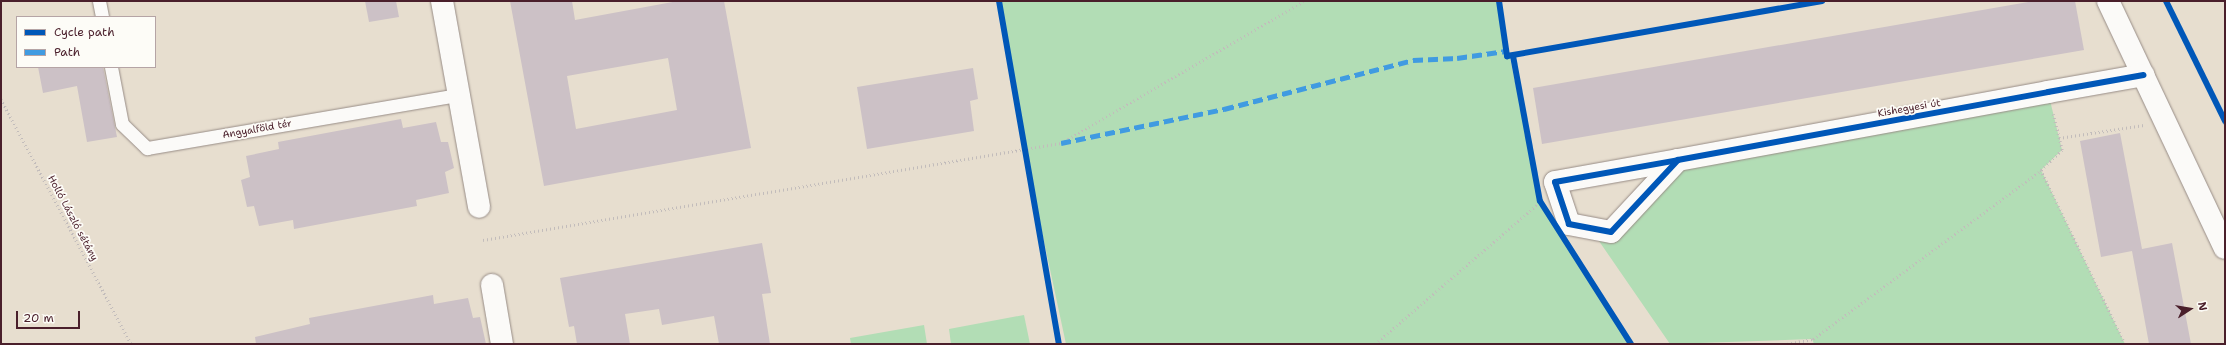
<!DOCTYPE html>
<meta charset="utf-8">
<style>
body{margin:0}
#map{position:relative;width:2226px;height:345px;overflow:hidden;background:#e7decf;font-family:"Shantell Sans",sans-serif}
div>[style]{position:absolute}
.green>*{inset:0;background:#b2ddb5}
.building>*{inset:0;background:#ccc1c6}
.path>*{height:2.5px;margin-top:-1.25px;transform-origin:0;background:repeating-linear-gradient(90deg,#c2bcbb 0 1px,transparent 0 4px)}
.roads{filter:drop-shadow(0 0 1px #978c86) drop-shadow(0 0 1px #978c86)}
.service>*{height:13px;margin:-6.5px;padding:0 6.5px;transform-origin:6.5px;border-radius:6.5px;background:#fbfaf8}
.minor>*{height:22px;margin:-11px;padding:0 11px;transform-origin:11px;border-radius:11px;background:#fbfaf8}
.quiet>*{height:5px;margin-top:-2.5px;transform-origin:0;background:repeating-linear-gradient(90deg,#409be1 0 10px,transparent 0 15px)}
.cycleway>*{height:6px;margin:-3px;padding:0 3px;transform-origin:3px;border-radius:3px;background:#0057b8}
span{translate:-50% -50%;white-space:nowrap;text-align:center;line-height:1.15;-webkit-text-stroke:3.5px #fdfcf7;paint-order:stroke}
.street-label{font-size:10px;color:#4a1f2b}
.frame{position:absolute;inset:0;border:2px solid #4a1f2b;pointer-events:none}
.legend{position:absolute;left:16px;top:16px;width:140px;height:52px;box-sizing:border-box;background:#fdfcf7;border:1px solid #b5a4a5;margin:0;padding:5px 7px;list-style:none;font-size:12px;color:#4a1f2b}
.legend li{display:flex;align-items:center;gap:8px;height:20px}
.legend b{width:20px;border:1px solid #b5a4a5}
.north{position:absolute;left:2170px;top:289px;width:40px;height:40px;-webkit-text-stroke:3px #fdfcf7;paint-order:stroke;rotate:78deg;font-size:11px;font-weight:700;line-height:16px;text-align:center;color:#4a1f2b}
.north::after{content:'';display:block;margin:auto;width:14px;height:18px;background:#4a1f2b;clip-path:polygon(50% 0,100% 100%,50% 72%,0 100%)}
.scale{position:absolute;left:16px;top:311px;width:64px;height:18px;box-sizing:border-box;border:2px solid #4a1f2b;border-top:0;padding-left:5px;font-size:12px;line-height:14px;white-space:nowrap;color:#4a1f2b;-webkit-text-stroke:3px #fdfcf7;paint-order:stroke}
</style>
<div id="map">
<div class="green">
<i style="clip-path:polygon(999px 1px,1498px 1px,1540px 201px,1631px 344px,1066px 344px,1024px 148px)"></i>
<i style="clip-path:polygon(2048px 92px,2062px 150px,2041px 170px,2125px 344px,1814px 344px,1812px 339px,1670px 344px,1590px 228px,1611px 231px,1678px 160px)"></i>
<i style="clip-path:polygon(1024px 315px,1030px 344px,951px 344px,949px 329px)"></i>
<i style="clip-path:polygon(924px 325px,927px 344px,851px 344px,850px 338px)"></i>
</div>
<div class="building">
<i style="clip-path:polygon(365px 1px,396px 1px,399px 17px,369px 22px)"></i>
<i style="clip-path:polygon(evenodd,510px 1px,572px 1px,575px 20px,678px 1px,724px 1px,751px 148px,544px 186px,510px 1px,668px 58px,677px 110px,576px 129px,567px 76px,668px 58px)"></i>
<i style="clip-path:polygon(2034px 1px,2075px 1px,2084px 50px,1542px 144px,1533px 88px)"></i>
<i style="clip-path:polygon(38px 67px,103px 67px,117px 137px,87px 142px,77px 86px,43px 93px)"></i>
<i style="clip-path:polygon(973px 68px,978px 99px,970px 101px,974px 131px,867px 149px,857px 87px)"></i>
<i style="clip-path:polygon(401px 119px,403px 128px,436px 122px,441px 142px,448px 142px,454px 168px,445px 172px,449px 193px,416px 200px,417px 206px,294px 229px,293px 220px,259px 226px,254px 206px,247px 207px,241px 180px,250px 177px,246px 156px,279px 149px,278px 142px)"></i>
<i style="clip-path:polygon(2120px 133px,2142px 249px,2172px 243px,2191px 344px,2149px 344px,2132px 251px,2101px 257px,2080px 141px)"></i>
<i style="clip-path:polygon(762px 243px,771px 293px,762px 294px,770px 344px,719px 344px,714px 316px,662px 325px,659px 309px,625px 314px,630px 344px,577px 344px,574px 326px,569px 327px,560px 278px)"></i>
<i style="clip-path:polygon(433px 295px,434px 304px,468px 298px,473px 318px,480px 317px,486px 344px,256px 344px,255px 337px,310px 324px,309px 318px)"></i>
</div>
<div class="path">
<i style="left:1px;top:99px;width:277px;rotate:62deg"></i>
<i style="left:2059px;top:138px;width:86px;rotate:-8.7deg"></i>
<i style="left:2041px;top:170px;width:193px;rotate:64.2deg"></i>
<i style="left:483px;top:240px;width:586px;rotate:-9.53deg"></i>
<i style="left:1061px;top:143px;width:281px;rotate:-30.3deg"></i>
<i style="left:1375px;top:344px;width:218px;rotate:-40.7deg"></i>
<i style="left:1787px;top:344px;width:26px;rotate:-11deg"></i>
<i style="left:1814px;top:344px;width:5px;rotate:-101deg"></i>
<i style="left:1813px;top:339px;width:284px;rotate:-36.5deg"></i>
<i style="left:2041px;top:170px;width:29px;rotate:-44deg"></i>
<i style="left:2062px;top:150px;width:37px;rotate:-104deg"></i>
</div>
<div class="roads">
<div class="service">
<i style="left:99px;top:1px;width:16px;rotate:79deg"></i>
<i style="left:111px;top:67px;width:58px;rotate:79.1deg"></i>
<i style="left:122px;top:124px;width:35px;rotate:44deg"></i>
<i style="left:147px;top:148px;width:315px;rotate:-9.7deg"></i>
</div>
<div class="minor">
<i style="left:442px;top:1px;width:209px;rotate:79.8deg"></i>
<i style="left:2108px;top:1px;width:273px;rotate:64.7deg"></i>
<i style="left:1678px;top:160px;width:98px;rotate:132.9deg"></i>
<i style="left:1611px;top:232px;width:43px;rotate:-169.2deg"></i>
<i style="left:1569px;top:224px;width:44px;rotate:-108.4deg"></i>
<i style="left:1555px;top:182px;width:125px;rotate:-10.1deg"></i>
<i style="left:1678px;top:160px;width:376px;rotate:-10.4deg"></i>
<i style="left:2048px;top:92px;width:97px;rotate:-10.1deg"></i>
<i style="left:492px;top:285px;width:60px;rotate:80.4deg"></i>
</div>
</div>
<div class="quiet">
<i style="left:1061px;top:143px;width:167px;rotate:-11.8deg"></i>
<i style="left:1224px;top:109px;width:195px;rotate:-14.5deg"></i>
<i style="left:1413px;top:60px;width:44px;rotate:-2.6deg"></i>
<i style="left:1457px;top:58px;width:49px;rotate:-8.1deg"></i>
</div>
<div class="cycleway">
<i style="left:999px;top:1px;width:348px;rotate:80.1deg"></i>
<i style="left:1499px;top:1px;width:56px;rotate:81.7deg"></i>
<i style="left:1507px;top:56px;width:320px;rotate:-9.9deg"></i>
<i style="left:2166px;top:1px;width:134px;rotate:63.8deg"></i>
<i style="left:1513px;top:56px;width:147px;rotate:79.5deg"></i>
<i style="left:1540px;top:201px;width:169px;rotate:57.5deg"></i>
<i style="left:1678px;top:160px;width:98px;rotate:132.9deg"></i>
<i style="left:1611px;top:232px;width:43px;rotate:-169.2deg"></i>
<i style="left:1569px;top:224px;width:44px;rotate:-108.4deg"></i>
<i style="left:1555px;top:182px;width:125px;rotate:-10.1deg"></i>
<i style="left:1678px;top:160px;width:376px;rotate:-10.4deg"></i>
<i style="left:2048px;top:92px;width:97px;rotate:-10.1deg"></i>
</div>
<div class="street-label">
<span style="left:1909px;top:108px;rotate:-10deg">Kishegyesi út</span>
<span style="left:257px;top:129px;rotate:-10deg">Angyalföld tér</span>
<span style="left:73px;top:218px;rotate:62deg">Holló László sétány</span>
</div>
<div class="frame"></div>
<ul class="legend">
<li><b style="height:5px;background:#0057b8"></b>Cycle path</li>
<li><b style="height:5px;background:#409be1"></b>Path</li>
</ul>
<div class="north">N</div>
<div class="scale">20 m</div>
</div>
